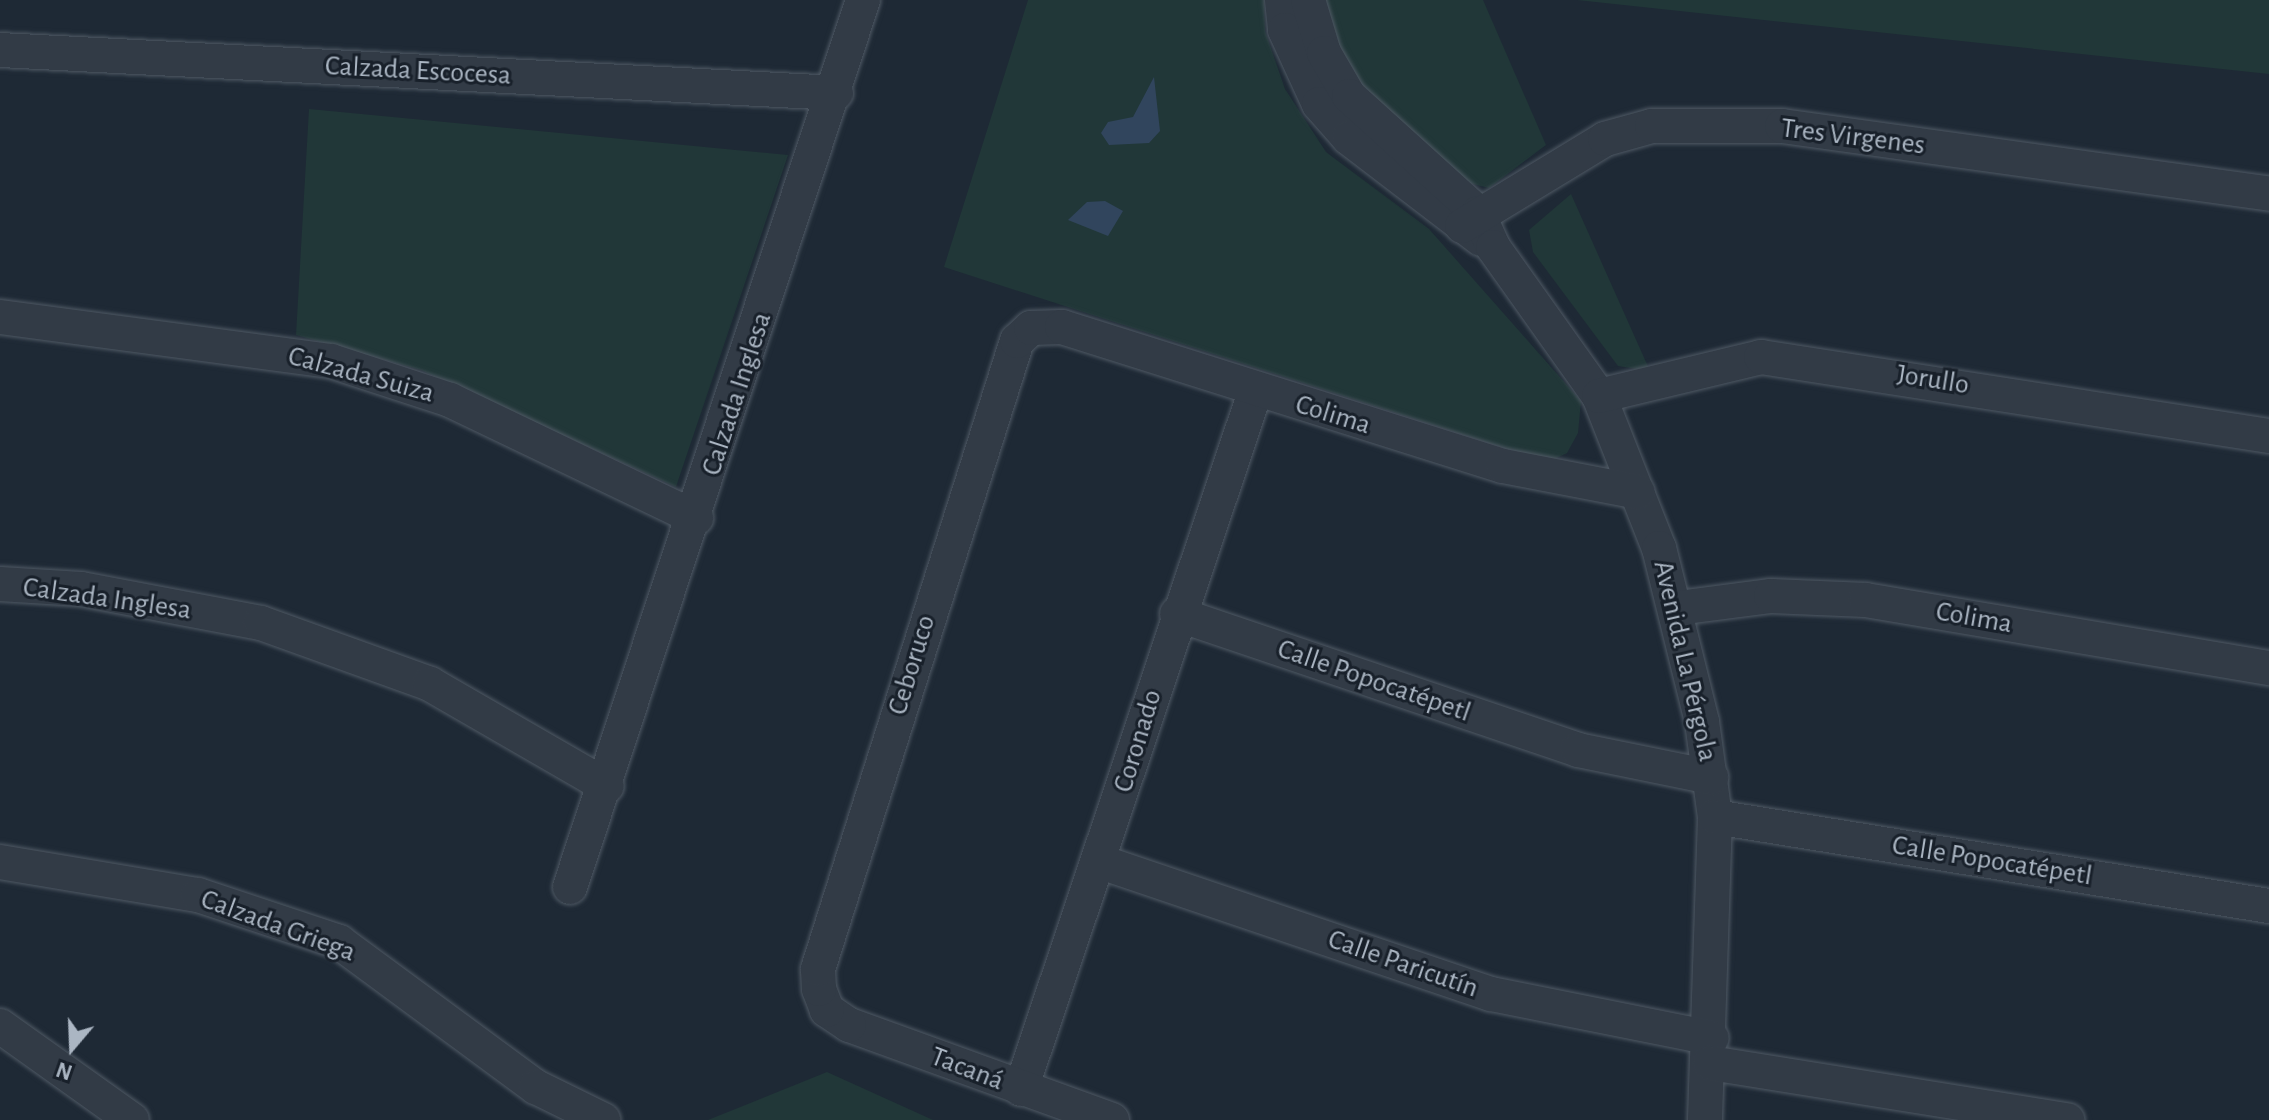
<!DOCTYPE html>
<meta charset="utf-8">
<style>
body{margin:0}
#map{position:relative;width:2269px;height:1120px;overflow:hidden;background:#1e2935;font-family:"Alegreya Sans",sans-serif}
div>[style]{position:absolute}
.green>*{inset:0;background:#213738}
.water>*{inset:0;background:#31455d}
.roads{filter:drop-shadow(0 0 2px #4f5964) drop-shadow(0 0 2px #4f5964)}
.minor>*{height:34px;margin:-17px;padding:0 17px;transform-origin:17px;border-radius:17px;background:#323b46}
span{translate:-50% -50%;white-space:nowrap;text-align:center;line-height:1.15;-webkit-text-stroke:6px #18202a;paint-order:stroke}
.street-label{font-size:28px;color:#abb6c3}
.north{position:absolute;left:32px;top:1008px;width:80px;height:80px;-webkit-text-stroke:6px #18202a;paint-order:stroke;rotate:199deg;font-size:22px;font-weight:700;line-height:32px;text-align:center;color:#abb6c3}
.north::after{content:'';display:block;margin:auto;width:28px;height:36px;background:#abb6c3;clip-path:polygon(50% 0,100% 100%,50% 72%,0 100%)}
</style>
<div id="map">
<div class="green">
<i style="clip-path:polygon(1028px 0,1264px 0,1265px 31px,1285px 89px,1326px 152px,1429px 229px,1581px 401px,1578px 433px,1567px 453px,1548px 462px,944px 267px)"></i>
<i style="clip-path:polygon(1323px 0,1483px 0,1546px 145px,1489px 188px,1469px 183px,1355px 85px,1336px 52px)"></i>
<i style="clip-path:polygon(1577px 0,2269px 0,2269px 74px)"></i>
<i style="clip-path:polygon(309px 109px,788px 155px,676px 487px,421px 370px,296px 335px)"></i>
<i style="clip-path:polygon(1571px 194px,1650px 371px,1618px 366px,1533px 252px,1529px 230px)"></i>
<i style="clip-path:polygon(827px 1072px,933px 1120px,708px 1120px)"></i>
</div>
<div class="water">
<i style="clip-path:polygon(1154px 77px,1160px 131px,1149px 143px,1109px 145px,1101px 133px,1108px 122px,1133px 117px)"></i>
<i style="clip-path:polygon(1105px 201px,1123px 211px,1108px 236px,1068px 220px,1087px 202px)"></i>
</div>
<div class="roads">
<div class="minor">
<i style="left:1282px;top:0;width:30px;rotate:84deg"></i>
<i style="left:1285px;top:30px;width:81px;rotate:65.3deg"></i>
<i style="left:1319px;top:104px;width:45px;rotate:48.6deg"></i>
<i style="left:1349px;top:138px;width:166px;rotate:37.4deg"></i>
<i style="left:1308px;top:0;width:55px;rotate:73.2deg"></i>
<i style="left:1324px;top:53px;width:50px;rotate:59.8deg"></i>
<i style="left:1349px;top:96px;width:174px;rotate:42.2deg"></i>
<i style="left:1478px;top:213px;width:37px;rotate:66deg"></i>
<i style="left:1493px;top:247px;width:183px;rotate:54.6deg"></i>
<i style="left:1599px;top:396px;width:163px;rotate:68.5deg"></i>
<i style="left:1659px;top:548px;width:179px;rotate:76.1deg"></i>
<i style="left:1702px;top:722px;width:96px;rotate:82.2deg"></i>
<i style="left:1715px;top:817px;width:303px;rotate:91.9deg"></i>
<i style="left:0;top:50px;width:837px;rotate:2.94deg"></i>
<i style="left:1462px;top:226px;width:167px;rotate:-31.3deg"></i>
<i style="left:1605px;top:139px;width:49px;rotate:-15.5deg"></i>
<i style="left:1652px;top:126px;width:130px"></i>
<i style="left:1782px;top:126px;width:492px;rotate:7.9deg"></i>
<i style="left:0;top:317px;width:334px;rotate:7.6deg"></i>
<i style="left:331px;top:361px;width:125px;rotate:18.1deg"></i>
<i style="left:450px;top:400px;width:273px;rotate:25.6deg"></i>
<i style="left:1599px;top:396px;width:167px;rotate:-13.5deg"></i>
<i style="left:1761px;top:357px;width:514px;rotate:8.84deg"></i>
<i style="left:0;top:584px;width:81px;rotate:3.5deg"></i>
<i style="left:81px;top:589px;width:183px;rotate:10.7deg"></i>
<i style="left:261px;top:623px;width:180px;rotate:19.8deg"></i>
<i style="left:430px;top:684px;width:204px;rotate:30deg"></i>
<i style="left:1678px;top:608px;width:94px;rotate:-7.4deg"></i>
<i style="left:1771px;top:596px;width:95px;rotate:2.4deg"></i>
<i style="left:1866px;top:600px;width:409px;rotate:9.6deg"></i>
<i style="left:1177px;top:614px;width:423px;rotate:18.7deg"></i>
<i style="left:1578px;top:750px;width:136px;rotate:11.5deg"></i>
<i style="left:1715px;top:817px;width:561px;rotate:9.13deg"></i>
<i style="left:0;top:862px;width:201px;rotate:9.5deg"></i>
<i style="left:198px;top:895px;width:149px;rotate:18.4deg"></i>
<i style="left:339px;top:942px;width:245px;rotate:36.4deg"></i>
<i style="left:536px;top:1087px;width:75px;rotate:26.2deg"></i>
<i style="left:1101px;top:862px;width:412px;rotate:18.7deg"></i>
<i style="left:1491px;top:994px;width:225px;rotate:11.3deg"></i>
<i style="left:570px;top:887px;width:934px;rotate:-71.72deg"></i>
<i style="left:0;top:1026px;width:162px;rotate:35.5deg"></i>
<i style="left:1710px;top:1063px;width:362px;rotate:9.1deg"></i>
<i style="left:1021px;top:1089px;width:735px;rotate:-71.44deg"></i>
<i style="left:1112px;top:1120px;width:280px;rotate:-160.1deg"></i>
<i style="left:849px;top:1025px;width:27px;rotate:-146deg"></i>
<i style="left:827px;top:1010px;width:22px;rotate:-111deg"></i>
<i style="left:819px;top:989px;width:20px;rotate:-93deg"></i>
<i style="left:818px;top:969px;width:659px;rotate:-72.42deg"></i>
<i style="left:1017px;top:341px;width:19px;rotate:-43deg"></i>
<i style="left:1031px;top:328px;width:31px;rotate:-2deg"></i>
<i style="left:1062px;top:327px;width:462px;rotate:17.5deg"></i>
<i style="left:1503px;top:466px;width:137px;rotate:10.9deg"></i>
</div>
</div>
<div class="street-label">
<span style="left:418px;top:71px;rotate:3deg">Calzada Escocesa</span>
<span style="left:1853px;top:137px;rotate:7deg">Tres Virgenes</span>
<span style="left:361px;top:375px;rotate:15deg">Calzada Suiza</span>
<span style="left:1933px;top:380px;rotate:9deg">Jorullo</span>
<span style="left:737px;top:394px;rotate:-72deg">Calzada Inglesa</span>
<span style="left:1333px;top:415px;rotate:17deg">Colima</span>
<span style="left:107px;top:599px;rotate:8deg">Calzada Inglesa</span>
<span style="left:1974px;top:618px;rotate:10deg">Colima</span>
<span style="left:1685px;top:661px;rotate:77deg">Avenida La Pérgola</span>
<span style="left:912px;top:665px;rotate:-73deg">Ceboruco</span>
<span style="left:1374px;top:681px;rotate:19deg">Calle Popocatépetl</span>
<span style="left:1138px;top:741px;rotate:-73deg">Coronado</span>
<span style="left:1992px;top:861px;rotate:9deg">Calle Popocatépetl</span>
<span style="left:278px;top:926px;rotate:20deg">Calzada Griega</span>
<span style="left:1403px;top:964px;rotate:19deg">Calle Paricutín</span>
<span style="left:967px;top:1069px;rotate:21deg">Tacaná</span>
</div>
<div class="north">N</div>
</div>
